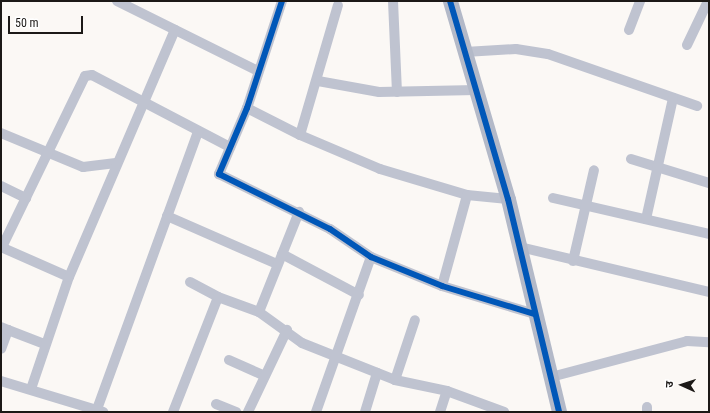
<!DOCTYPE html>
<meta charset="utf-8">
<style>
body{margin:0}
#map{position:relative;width:710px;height:413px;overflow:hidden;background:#fbf8f5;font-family:"Roboto Condensed","Noto Sans Devanagari",sans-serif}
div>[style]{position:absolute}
.street>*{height:10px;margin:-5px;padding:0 5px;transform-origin:5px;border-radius:5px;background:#bfc3d0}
.secondary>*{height:15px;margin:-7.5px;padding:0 7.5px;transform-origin:7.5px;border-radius:7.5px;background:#b3b9c8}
.cycleway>*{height:6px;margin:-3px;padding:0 3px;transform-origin:3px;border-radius:3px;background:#0057b8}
span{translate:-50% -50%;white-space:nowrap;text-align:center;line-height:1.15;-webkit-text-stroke:3.5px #fff;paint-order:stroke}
.frame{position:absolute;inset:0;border:2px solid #1c1917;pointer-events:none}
.north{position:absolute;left:662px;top:365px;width:40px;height:40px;-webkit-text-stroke:3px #fff;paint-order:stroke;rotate:273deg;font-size:11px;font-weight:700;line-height:16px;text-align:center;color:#1c1917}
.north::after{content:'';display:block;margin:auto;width:14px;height:18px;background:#1c1917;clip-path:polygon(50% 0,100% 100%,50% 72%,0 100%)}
.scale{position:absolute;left:8px;top:16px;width:75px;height:18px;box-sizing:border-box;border:2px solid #1c1917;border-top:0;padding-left:5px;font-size:12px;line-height:14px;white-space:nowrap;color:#1c1917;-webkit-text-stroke:3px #fff;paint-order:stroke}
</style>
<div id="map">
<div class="street">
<i style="left:117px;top:1px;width:157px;rotate:26.4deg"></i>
<i style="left:282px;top:1px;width:113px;rotate:108.1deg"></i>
<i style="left:247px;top:108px;width:72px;rotate:113deg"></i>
<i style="left:219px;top:174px;width:124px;rotate:26.4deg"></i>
<i style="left:330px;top:229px;width:50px;rotate:34.3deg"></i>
<i style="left:371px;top:257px;width:77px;rotate:22.2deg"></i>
<i style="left:442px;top:286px;width:97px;rotate:16.8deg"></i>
<i style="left:393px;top:1px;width:91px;rotate:87.5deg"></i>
<i style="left:629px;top:30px;width:31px;rotate:-69deg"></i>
<i style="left:687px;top:45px;width:49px;rotate:-64.5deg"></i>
<i style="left:465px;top:52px;width:51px;rotate:-3.4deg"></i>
<i style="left:516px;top:49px;width:32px;rotate:9deg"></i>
<i style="left:548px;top:54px;width:158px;rotate:19.2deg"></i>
<i style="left:318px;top:81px;width:62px;rotate:10.2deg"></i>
<i style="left:379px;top:92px;width:97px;rotate:-1.2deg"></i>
<i style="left:247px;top:108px;width:59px;rotate:27deg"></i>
<i style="left:300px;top:135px;width:87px;rotate:23deg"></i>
<i style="left:380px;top:169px;width:91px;rotate:16.6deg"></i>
<i style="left:467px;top:195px;width:41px;rotate:5.6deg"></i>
<i style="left:1px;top:133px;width:89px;rotate:22.5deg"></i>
<i style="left:83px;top:167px;width:33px;rotate:-7deg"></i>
<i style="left:300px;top:135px;width:135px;rotate:-73.7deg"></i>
<i style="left:631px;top:159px;width:82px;rotate:17.1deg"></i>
<i style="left:1px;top:186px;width:28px;rotate:26deg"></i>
<i style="left:553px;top:198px;width:160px;rotate:13deg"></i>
<i style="left:167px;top:216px;width:120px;rotate:23.6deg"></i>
<i style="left:646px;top:219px;width:124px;rotate:-77.4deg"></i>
<i style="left:1px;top:247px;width:74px;rotate:23.8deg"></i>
<i style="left:2px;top:247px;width:190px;rotate:-64.1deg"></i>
<i style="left:85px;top:76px;width:7px;rotate:-8deg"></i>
<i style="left:92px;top:75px;width:156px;rotate:27.6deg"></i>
<i style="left:520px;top:247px;width:194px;rotate:13.4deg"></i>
<i style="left:282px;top:254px;width:87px;rotate:28deg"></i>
<i style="left:573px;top:261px;width:93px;rotate:-77deg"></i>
<i style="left:190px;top:282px;width:32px;rotate:28deg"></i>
<i style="left:442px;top:286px;width:94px;rotate:-74.6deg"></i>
<i style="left:259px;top:312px;width:53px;rotate:35.8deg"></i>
<i style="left:302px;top:343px;width:100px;rotate:21.7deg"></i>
<i style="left:395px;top:380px;width:53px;rotate:11.9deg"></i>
<i style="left:447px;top:391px;width:61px;rotate:20.2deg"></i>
<i style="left:1px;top:327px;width:8px;rotate:23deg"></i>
<i style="left:8px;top:330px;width:20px;rotate:110deg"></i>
<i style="left:8px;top:330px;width:40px;rotate:21deg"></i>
<i style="left:229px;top:360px;width:39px;rotate:24deg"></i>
<i style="left:551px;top:377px;width:141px;rotate:-14.8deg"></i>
<i style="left:687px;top:341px;width:22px;rotate:3deg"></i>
<i style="left:395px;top:380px;width:63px;rotate:-71.6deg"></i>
<i style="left:1px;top:381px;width:107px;rotate:16.9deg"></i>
<i style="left:31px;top:389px;width:118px;rotate:-71.3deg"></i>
<i style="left:69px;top:277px;width:269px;rotate:-66.8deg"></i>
<i style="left:216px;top:404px;width:22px;rotate:22deg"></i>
<i style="left:647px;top:407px;width:5px;rotate:90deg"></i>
<i style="left:96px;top:412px;width:299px;rotate:-70deg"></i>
<i style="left:173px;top:412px;width:123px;rotate:-68.6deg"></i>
<i style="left:218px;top:297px;width:44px;rotate:20.1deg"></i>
<i style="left:259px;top:312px;width:108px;rotate:-68.2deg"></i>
<i style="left:248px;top:412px;width:91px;rotate:-64.6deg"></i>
<i style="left:316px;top:412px;width:164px;rotate:-70.5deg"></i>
<i style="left:365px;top:412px;width:41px;rotate:-72.9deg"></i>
<i style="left:440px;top:412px;width:22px;rotate:-72deg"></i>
</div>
<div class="secondary">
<i style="left:450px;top:1px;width:206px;rotate:73.7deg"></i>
<i style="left:508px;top:199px;width:219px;rotate:76.5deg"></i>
</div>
<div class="cycleway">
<i style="left:282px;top:1px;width:113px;rotate:108.1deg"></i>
<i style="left:247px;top:108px;width:72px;rotate:113deg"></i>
<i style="left:219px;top:174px;width:124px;rotate:26.4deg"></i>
<i style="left:330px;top:229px;width:50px;rotate:34.3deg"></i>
<i style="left:371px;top:257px;width:77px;rotate:22.2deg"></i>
<i style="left:442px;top:286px;width:97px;rotate:16.8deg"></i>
<i style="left:450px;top:1px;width:206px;rotate:73.7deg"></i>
<i style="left:508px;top:199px;width:219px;rotate:76.5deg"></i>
</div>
<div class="frame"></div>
<div class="north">उ</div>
<div class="scale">50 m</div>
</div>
